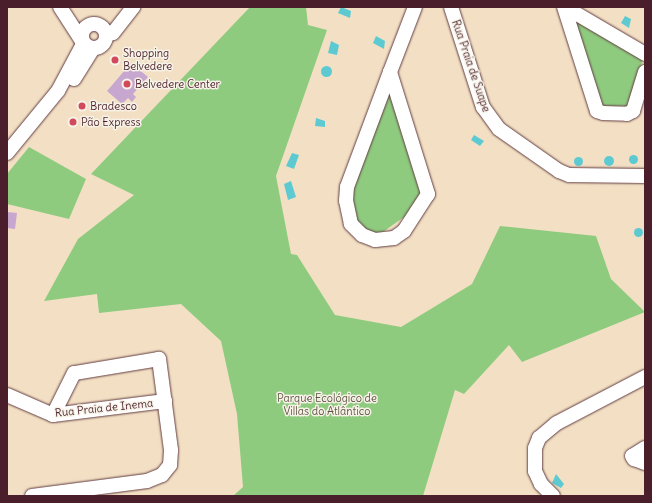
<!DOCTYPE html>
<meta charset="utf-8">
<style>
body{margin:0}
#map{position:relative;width:652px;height:503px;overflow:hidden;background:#f3e0c4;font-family:Delius,sans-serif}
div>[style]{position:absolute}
.green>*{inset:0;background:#8fcb7f}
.water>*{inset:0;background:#5dcad2}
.round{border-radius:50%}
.building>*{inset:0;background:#c7a7d0}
.roads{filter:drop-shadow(0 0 1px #633c42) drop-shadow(0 0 1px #633c42)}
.minor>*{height:14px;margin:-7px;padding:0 7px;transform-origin:7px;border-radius:7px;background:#fff}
.minor>.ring{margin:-7px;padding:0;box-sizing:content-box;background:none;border:14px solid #fff;border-radius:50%}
.dots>*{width:11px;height:11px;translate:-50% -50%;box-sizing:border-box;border:2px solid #f7f3e8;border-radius:50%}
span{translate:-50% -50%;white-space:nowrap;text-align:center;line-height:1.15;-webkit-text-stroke:3px #f7f3e8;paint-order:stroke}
.poi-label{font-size:11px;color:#4a1f2b}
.left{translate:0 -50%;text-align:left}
.street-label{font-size:11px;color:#4a1f2b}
.park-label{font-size:11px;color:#5f5344}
.frame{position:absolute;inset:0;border:8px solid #4a1f2b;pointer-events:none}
</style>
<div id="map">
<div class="green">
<i style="clip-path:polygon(250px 7px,306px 7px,308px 25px,327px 30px,276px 176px,291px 254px,297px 255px,335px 315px,401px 327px,472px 284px,500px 226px,596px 236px,611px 279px,645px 312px,522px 362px,509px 345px,464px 394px,455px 390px,423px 496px,233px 496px,243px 487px,237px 414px,221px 341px,181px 304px,99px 313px,97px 294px,44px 301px,78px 239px,134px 195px,91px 174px)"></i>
<i style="clip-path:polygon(571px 16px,643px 59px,627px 106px,602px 108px)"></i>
<i style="clip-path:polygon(389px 82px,423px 190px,414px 210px,380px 234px,366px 234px,355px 225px,350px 186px)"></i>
<i style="clip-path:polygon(29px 147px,86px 179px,69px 219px,7px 204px,7px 174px)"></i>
</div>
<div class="water">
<i style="clip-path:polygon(341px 7px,351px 11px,350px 18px,338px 13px)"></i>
<i style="clip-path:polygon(625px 16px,631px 19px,629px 28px,621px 23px)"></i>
<i style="clip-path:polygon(376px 36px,385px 41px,384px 49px,373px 43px)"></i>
<i style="clip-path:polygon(331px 41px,339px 45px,337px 55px,328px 53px)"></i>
<i class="round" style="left:320.5px;top:65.5px;width:11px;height:11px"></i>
<i style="clip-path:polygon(316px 118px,325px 121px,325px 127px,315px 126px)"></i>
<i style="clip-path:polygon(474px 135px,484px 141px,480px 146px,471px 140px)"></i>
<i style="clip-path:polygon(292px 153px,299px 155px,294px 169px,286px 166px)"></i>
<i class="round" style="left:628.5px;top:154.5px;width:9px;height:9px"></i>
<i class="round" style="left:604px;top:156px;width:10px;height:10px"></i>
<i class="round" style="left:573.5px;top:156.5px;width:9px;height:9px"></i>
<i style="clip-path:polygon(291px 181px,296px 197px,288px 200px,284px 184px)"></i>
<i class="round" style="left:633.5px;top:227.5px;width:9px;height:9px"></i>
<i style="clip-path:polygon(556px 474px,564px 484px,561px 488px,552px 483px)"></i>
</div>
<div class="building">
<i style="clip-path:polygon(131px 63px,148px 77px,133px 94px,136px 97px,132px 102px,128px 98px,122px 104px,107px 91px)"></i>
<i style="clip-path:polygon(7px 212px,17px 213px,15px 229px,7px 228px)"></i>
</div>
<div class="roads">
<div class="minor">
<i style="left:60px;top:7px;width:40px;rotate:57.1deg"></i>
<i style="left:451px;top:7px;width:105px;rotate:72.3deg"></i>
<i style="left:483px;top:107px;width:27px;rotate:54deg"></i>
<i style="left:499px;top:129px;width:73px;rotate:35deg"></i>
<i style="left:559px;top:171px;width:11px;rotate:22deg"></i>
<i style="left:569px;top:175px;width:76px;rotate:0.8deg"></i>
<i style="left:564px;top:7px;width:109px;rotate:72.4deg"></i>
<i style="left:597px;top:111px;width:6px;rotate:18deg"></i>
<i style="left:603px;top:113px;width:24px;rotate:2deg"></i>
<i style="left:627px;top:114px;width:7px;rotate:-27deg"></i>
<i style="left:633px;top:111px;width:41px;rotate:-72.9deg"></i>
<i style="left:565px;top:7px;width:93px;rotate:30.4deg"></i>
<i class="ring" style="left:82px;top:24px;width:10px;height:10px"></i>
<i style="left:106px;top:35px;width:7px;rotate:-16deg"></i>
<i style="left:113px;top:33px;width:33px;rotate:-52deg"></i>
<i style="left:390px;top:72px;width:128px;rotate:72.7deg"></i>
<i style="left:428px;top:194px;width:44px;rotate:123deg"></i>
<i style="left:404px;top:231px;width:12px;rotate:145deg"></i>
<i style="left:394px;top:238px;width:19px;rotate:174deg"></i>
<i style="left:375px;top:240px;width:14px;rotate:-159deg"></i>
<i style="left:362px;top:235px;width:16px;rotate:-135deg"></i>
<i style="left:351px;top:224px;width:24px;rotate:-102deg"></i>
<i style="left:346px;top:201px;width:14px;rotate:-86deg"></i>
<i style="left:347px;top:187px;width:123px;rotate:-69.5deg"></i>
<i style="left:390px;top:72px;width:70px;rotate:-69deg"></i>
<i style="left:74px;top:79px;width:36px;rotate:-58deg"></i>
<i style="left:7px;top:153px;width:80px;rotate:-50.6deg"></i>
<i style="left:58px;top:91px;width:53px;rotate:-62deg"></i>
<i style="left:7px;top:395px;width:50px;rotate:23.5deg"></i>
<i style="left:53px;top:415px;width:113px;rotate:-7.1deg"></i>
<i style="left:645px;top:448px;width:15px;rotate:148deg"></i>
<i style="left:632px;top:456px;width:4px;rotate:56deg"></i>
<i style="left:634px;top:459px;width:12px;rotate:20deg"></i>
<i style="left:32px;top:496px;width:116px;rotate:-7.4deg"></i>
<i style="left:147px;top:481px;width:16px;rotate:-22deg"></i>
<i style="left:162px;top:475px;width:13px;rotate:-51deg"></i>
<i style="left:170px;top:465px;width:15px;rotate:-86deg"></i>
<i style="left:171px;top:450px;width:92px;rotate:-97.5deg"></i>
<i style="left:159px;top:359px;width:86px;rotate:170.6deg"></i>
<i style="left:74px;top:373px;width:47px;rotate:116.6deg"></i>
<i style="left:553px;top:496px;width:17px;rotate:-135deg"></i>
<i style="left:541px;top:484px;width:14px;rotate:-115deg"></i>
<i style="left:535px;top:471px;width:23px;rotate:-90deg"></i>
<i style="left:535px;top:448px;width:11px;rotate:-68deg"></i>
<i style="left:539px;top:438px;width:23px;rotate:-40deg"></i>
<i style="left:557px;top:423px;width:99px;rotate:-27.6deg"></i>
</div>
</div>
<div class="dots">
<i style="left:115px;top:60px;background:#d1495b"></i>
<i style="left:127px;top:84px;background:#d1495b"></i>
<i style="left:82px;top:106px;background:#d1495b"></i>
<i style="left:73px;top:122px;background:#d1495b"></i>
</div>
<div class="poi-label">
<span class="left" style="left:123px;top:60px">Shopping<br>Belvedere</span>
<span class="left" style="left:135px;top:84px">Belvedere Center</span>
<span class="left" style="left:90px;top:106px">Bradesco</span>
<span class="left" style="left:81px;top:122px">Pão Express</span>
</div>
<div class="street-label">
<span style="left:471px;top:66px;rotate:71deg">Rua Praia de Suape</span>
<span style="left:104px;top:408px;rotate:-6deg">Rua Praia de Inema</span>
</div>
<div class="park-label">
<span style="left:327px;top:405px">Parque Ecológico de<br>Villas do Atlântico</span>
</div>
<div class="frame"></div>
</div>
